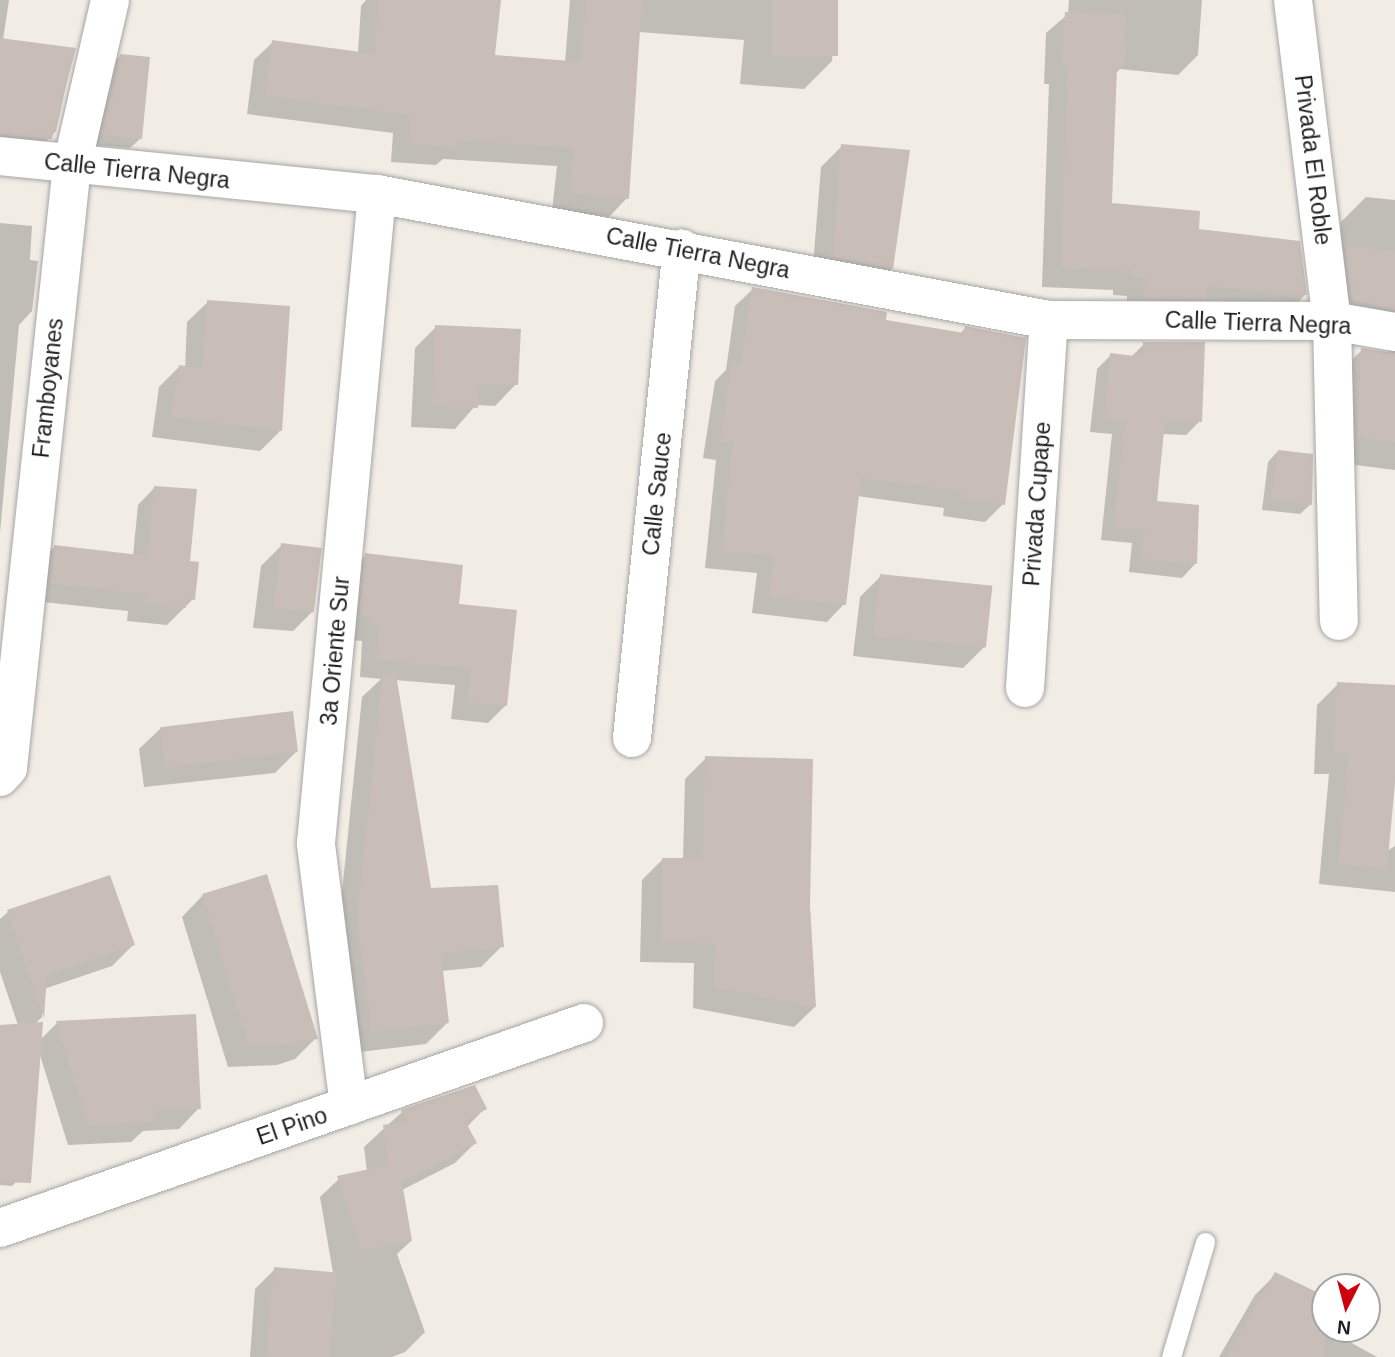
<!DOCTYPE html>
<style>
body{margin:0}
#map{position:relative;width:1395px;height:1357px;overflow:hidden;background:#f1ece4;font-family:Helvetica,sans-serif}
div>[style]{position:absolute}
.shadow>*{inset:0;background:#0003}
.building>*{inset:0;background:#c9bdb7;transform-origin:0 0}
.roads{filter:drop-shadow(0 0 2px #a6a6a6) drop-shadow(0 0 2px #a6a6a6)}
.service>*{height:19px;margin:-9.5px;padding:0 9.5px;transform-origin:9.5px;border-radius:9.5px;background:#fff}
.minor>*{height:38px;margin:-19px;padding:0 19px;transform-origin:19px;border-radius:19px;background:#fff}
span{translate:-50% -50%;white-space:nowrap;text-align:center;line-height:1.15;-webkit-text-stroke:5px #fff;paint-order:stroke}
.street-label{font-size:23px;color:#1f1f1f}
.north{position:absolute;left:1311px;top:1273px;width:70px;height:70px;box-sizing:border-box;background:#fff;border:2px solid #a5a5a5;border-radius:50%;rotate:186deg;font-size:19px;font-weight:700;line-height:28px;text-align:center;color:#1f1f1f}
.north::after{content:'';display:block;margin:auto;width:24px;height:32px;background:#ce000d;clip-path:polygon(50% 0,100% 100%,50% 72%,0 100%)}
</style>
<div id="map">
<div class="shadow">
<i style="clip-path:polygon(0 0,9px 0,3px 40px,74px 50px,56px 131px,30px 158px,0 156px)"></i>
<i style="clip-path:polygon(366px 0,499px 0,493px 57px,565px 62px,570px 0,836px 0,832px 61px,804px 89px,740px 84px,744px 40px,639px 32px,627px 198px,609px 217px,552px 211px,557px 166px,443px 159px,436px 165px,391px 162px,393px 133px,247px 114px,254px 60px,273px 42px,358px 53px,361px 6px)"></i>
<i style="clip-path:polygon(1069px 0,1202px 0,1198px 55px,1178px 75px,1120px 69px,1115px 74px,1110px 205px,1197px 231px,1299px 242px,1305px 295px,1286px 314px,1126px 317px,1127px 296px,1113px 295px,1113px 290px,1042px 287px,1049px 84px,1044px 84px,1046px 33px,1068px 14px)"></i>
<i style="clip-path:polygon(121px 55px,141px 138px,130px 148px,92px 145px,110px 66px)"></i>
<i style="clip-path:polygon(842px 146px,892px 268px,871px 289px,812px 278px,821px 167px)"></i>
<i style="clip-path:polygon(1366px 197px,1395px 200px,1395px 470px,1332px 462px,1336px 375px,1362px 350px,1389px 353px,1383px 340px,1327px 325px,1341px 222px)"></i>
<i style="clip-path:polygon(0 223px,32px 226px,30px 260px,38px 261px,32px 311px,19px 325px,0 533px)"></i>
<i style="clip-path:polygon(753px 289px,884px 322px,960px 334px,965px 328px,1003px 504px,985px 522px,943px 516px,944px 508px,857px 496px,844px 604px,827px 622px,752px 613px,757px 573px,705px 568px,716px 460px,703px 458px,715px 381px,726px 370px,735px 306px)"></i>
<i style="clip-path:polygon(208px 302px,280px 431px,260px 451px,152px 437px,159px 387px,179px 367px,185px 368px,187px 322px)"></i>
<i style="clip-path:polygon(436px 327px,516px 384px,495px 406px,476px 405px,455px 429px,411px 427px,415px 348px)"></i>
<i style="clip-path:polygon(1144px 344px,1200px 421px,1186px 435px,1162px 434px,1155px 503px,1195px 564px,1182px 578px,1129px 572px,1132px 543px,1101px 540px,1112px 434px,1090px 432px,1097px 369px,1111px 355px,1131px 357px)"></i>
<i style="clip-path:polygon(1278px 451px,1311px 504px,1300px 514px,1262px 510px,1268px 462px)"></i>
<i style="clip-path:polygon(155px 487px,188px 563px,193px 599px,167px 625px,127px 621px,128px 611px,33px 601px,37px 565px,54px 547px,133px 556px,138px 505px)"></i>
<i style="clip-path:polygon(282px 545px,314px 610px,293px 631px,253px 628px,261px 566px)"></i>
<i style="clip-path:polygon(366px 555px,457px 606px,506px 705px,488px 723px,451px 719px,455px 685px,395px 680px,429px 889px,502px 946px,481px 967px,441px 971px,447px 1023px,426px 1044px,351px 1053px,337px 941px,362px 697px,381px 679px,360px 677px,362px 641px,352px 640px,349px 572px)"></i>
<i style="clip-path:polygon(881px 576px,984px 647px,963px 668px,853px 656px,860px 597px)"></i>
<i style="clip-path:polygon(1338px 684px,1395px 686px,1395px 764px,1387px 851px,1395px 846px,1395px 892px,1319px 884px,1329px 774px,1314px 774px,1317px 705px)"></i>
<i style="clip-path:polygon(161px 728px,296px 752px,275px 773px,144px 787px,139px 749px)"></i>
<i style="clip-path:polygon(706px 758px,808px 905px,815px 1007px,794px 1027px,693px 1008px,694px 963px,640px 962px,642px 880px,663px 859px,683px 860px,685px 779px)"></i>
<i style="clip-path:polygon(203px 895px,316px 1038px,295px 1059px,277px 1065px,228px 1067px,182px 917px)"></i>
<i style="clip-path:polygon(8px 912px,133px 945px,112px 966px,44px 989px,42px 1017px,35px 1024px,40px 1040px,57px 1023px,199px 1108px,179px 1129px,143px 1131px,131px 1142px,68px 1145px,39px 1052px,31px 1167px,12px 1186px,0 1185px,0 1026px,18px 1025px,0 972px,0 919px)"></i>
<i style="clip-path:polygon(485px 1108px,467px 1127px,475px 1143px,455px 1163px,402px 1190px,411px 1241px,397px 1254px,425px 1332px,405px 1352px,392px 1357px,250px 1357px,255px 1289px,275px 1269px,333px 1273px,320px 1197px,341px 1177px,367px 1172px,364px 1147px,402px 1112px)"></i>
<i style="clip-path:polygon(1276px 1274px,1325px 1298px,1325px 1329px,1352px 1329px,1348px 1341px,1377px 1357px,1219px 1357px,1255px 1295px)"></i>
</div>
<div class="building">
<i style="clip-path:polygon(378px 0,501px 0,495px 55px,582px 62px,586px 0,642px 0,629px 199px,570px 193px,574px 148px,457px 140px,456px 148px,409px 144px,410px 115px,265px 96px,272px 40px,375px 54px)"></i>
<i style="left:772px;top:0;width:66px;height:56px"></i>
<i style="clip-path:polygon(1065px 12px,1126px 14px,1124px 67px,1117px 67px,1112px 203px,1200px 211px,1199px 229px,1300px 241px,1307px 295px,1207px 286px,1206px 299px,1145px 298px,1145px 277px,1132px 276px,1132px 271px,1061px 268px,1068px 65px,1062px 65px)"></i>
<i style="clip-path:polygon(0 38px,76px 48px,52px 139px,0 135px)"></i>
<i style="clip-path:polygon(120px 54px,150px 57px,142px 139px,101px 135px)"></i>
<i style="clip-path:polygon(841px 144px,910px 150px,893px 269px,833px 257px)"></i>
<i style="clip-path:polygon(1345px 246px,1395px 252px,1395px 310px,1351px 300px)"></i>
<i style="clip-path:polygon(752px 287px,887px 312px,886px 320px,964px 333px,965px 326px,1026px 338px,1005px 505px,960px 498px,961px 491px,861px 478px,846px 605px,769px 596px,774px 556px,722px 551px,733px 443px,720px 441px,732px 361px,741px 363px)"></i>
<i style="clip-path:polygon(207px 300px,290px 306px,282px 431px,171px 417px,179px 365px,203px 369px)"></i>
<i style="clip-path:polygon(435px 325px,521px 329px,518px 385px,479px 384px,478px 408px,432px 406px)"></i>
<i style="clip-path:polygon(1143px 342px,1205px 342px,1202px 422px,1165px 421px,1157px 501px,1199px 505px,1197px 564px,1142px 559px,1145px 530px,1114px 527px,1125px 421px,1104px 418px,1110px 353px,1143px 357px)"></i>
<i style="clip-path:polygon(1361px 348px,1395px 353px,1395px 442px,1357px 437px)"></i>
<i style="clip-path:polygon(1278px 450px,1313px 454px,1312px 505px,1271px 500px)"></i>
<i style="clip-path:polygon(154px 486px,197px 489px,190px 561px,199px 562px,195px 600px,187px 599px,186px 608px,144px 604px,145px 594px,50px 584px,54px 545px,148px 556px)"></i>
<i style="left:281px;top:543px;width:41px;height:65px;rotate:7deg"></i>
<i style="clip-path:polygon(365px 553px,463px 565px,459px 604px,517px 610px,507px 706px,467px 702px,471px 668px,376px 660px,379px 624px,369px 623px,369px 615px,359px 615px)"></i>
<i style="left:880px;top:574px;width:113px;height:62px;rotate:6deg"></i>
<i style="clip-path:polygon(383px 674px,396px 674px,431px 888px,498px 885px,504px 947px,441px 953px,449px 1023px,372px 1032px,357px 918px)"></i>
<i style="clip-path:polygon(1337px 682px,1395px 685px,1395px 783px,1387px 869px,1339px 864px,1349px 754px,1334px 753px)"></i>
<i style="left:293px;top:711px;width:41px;height:134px;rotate:83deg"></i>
<i style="clip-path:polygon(705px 756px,813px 759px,810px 905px,816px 1007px,714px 987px,715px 943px,661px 942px,662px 858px,703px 858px)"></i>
<i style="clip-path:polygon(267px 874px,318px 1039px,299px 1041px,299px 1045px,249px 1046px,202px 894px)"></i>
<i style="clip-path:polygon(110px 875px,135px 945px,47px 975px,44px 1018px,7px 910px)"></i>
<i style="clip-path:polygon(196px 1014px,201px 1109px,153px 1111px,154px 1122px,88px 1125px,56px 1021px)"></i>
<i style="clip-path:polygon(43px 1022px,31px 1183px,0 1182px,0 1025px)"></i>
<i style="clip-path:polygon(475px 1085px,487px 1109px,465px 1121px,477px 1143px,402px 1182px,412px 1241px,362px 1250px,337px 1176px,388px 1165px,383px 1125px,407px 1121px,401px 1110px)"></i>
<i style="left:274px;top:1267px;width:63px;height:90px;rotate:5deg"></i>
<i style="clip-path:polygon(1275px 1272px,1325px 1296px,1325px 1357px,1227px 1357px)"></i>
</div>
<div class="roads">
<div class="service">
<i style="left:1171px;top:1357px;width:120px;rotate:-73.5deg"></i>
</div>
<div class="minor">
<i style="left:1293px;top:0;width:323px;rotate:83.1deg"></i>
<i style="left:1332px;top:321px;width:300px;rotate:88.7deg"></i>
<i style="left:0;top:156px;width:379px;rotate:5.8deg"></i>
<i style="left:377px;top:194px;width:684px;rotate:10.62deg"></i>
<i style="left:1049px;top:320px;width:283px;rotate:0.2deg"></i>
<i style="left:1332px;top:321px;width:64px;rotate:9.9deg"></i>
<i style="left:1025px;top:688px;width:369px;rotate:-86.3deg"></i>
<i style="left:632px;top:738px;width:492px;rotate:-84.2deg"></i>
<i style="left:0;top:777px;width:12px;rotate:-48deg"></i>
<i style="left:8px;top:768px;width:606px;rotate:-83.94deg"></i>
<i style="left:72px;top:165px;width:169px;rotate:-77deg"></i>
<i style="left:349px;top:1106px;width:265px;rotate:-97.2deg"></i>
<i style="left:316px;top:843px;width:652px;rotate:-84.63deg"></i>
<i style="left:0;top:1228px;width:619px;rotate:-19.34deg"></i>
</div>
</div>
<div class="street-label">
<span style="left:1313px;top:160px;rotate:83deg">Privada El Roble</span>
<span style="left:137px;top:171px;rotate:6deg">Calle Tierra Negra</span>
<span style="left:698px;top:253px;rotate:11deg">Calle Tierra Negra</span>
<span style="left:1258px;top:323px;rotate:2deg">Calle Tierra Negra</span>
<span style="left:48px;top:388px;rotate:-84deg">Framboyanes</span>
<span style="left:657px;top:494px;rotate:-84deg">Calle Sauce</span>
<span style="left:1037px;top:504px;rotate:-86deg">Privada Cupape</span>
<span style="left:335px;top:651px;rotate:-85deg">3a Oriente Sur</span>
<span style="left:292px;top:1126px;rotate:-19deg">El Pino</span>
</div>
<div class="north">N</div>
</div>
